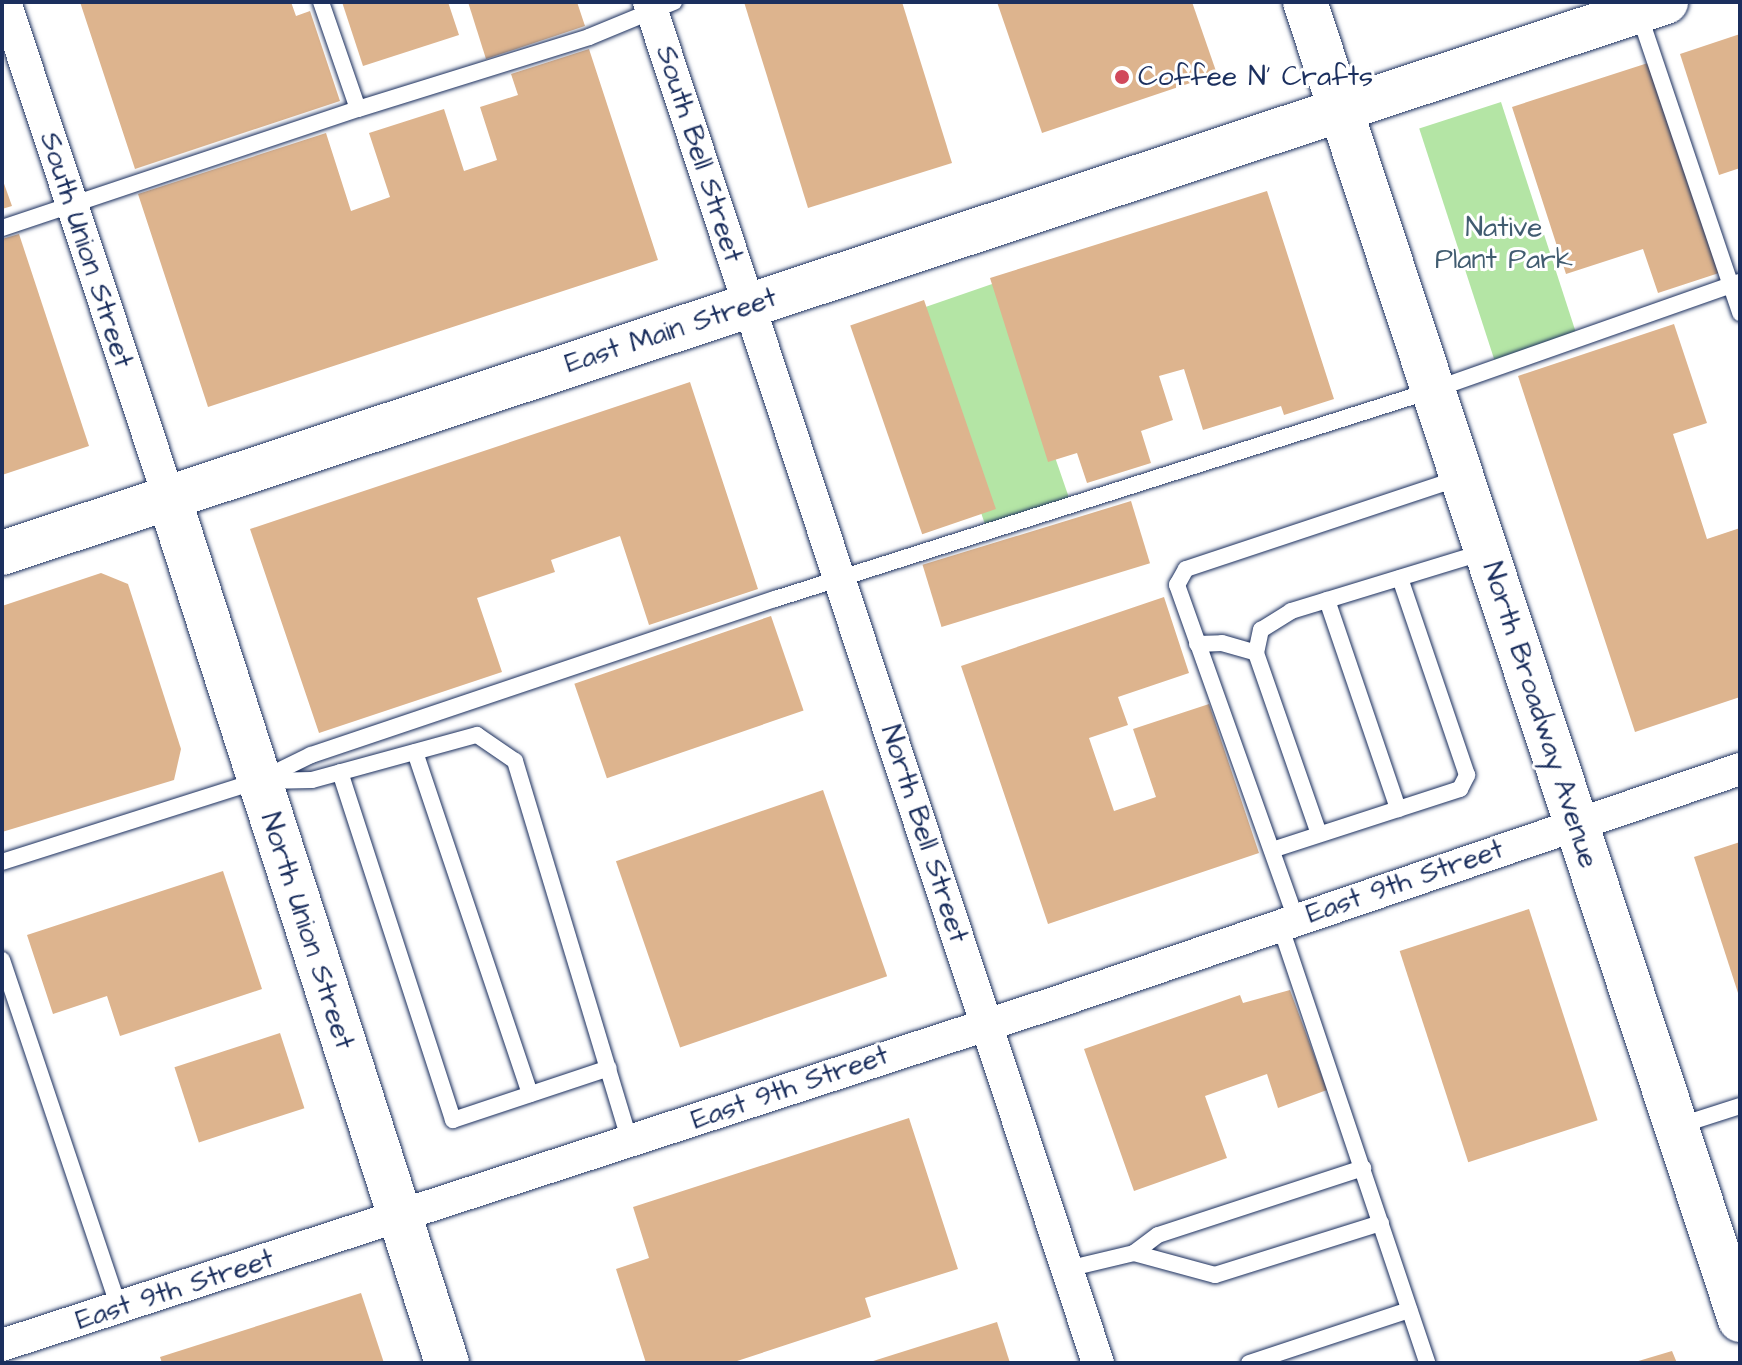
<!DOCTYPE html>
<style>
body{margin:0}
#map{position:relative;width:1742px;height:1365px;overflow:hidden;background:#fff;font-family:"Architects Daughter",sans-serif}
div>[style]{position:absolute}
.green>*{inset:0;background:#b4e5a5;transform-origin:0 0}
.building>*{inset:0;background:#ddb48e;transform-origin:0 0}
.roads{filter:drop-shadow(0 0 2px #1b2f5e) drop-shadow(0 0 2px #1b2f5e)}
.lane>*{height:16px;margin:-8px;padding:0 8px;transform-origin:8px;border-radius:8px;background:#fff}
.street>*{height:32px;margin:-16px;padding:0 16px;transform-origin:16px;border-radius:16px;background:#fff}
.secondary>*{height:44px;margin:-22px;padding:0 22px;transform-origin:22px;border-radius:22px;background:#fff}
.dots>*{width:22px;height:22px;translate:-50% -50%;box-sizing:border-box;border:4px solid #fff;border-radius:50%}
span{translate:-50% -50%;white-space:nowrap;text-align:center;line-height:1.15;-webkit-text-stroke:6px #fff;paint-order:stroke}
.poi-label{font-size:28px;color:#1b2f5e}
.left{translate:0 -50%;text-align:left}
.street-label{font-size:28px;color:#1b2f5e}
.park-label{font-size:28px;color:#415c70}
.frame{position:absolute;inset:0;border:4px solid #1b2f5e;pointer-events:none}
</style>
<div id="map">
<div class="green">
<i style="left:1501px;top:102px;width:256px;height:86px;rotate:72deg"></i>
<i style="left:995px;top:283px;width:237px;height:88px;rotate:71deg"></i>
</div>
<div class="building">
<i style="clip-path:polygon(80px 2px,291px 2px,296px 16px,310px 11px,340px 101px,135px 169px)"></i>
<i style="clip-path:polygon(342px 2px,448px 2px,459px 35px,363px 66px)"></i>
<i style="clip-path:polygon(468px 2px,577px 2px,585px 26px,486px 59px)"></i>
<i style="clip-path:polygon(744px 2px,902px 2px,952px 163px,808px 208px)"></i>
<i style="clip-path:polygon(997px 2px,1192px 2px,1217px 74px,1042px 133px)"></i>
<i style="clip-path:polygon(1740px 34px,1740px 168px,1719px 175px,1680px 54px)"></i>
<i style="clip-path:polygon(589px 49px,658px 260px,208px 407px,138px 194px,326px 133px,351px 211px,390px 197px,369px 133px,444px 109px,464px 171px,497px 160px,480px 107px,518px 95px,511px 74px)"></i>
<i style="clip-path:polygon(1651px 62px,1719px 273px,1658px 293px,1643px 249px,1566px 274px,1512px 107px)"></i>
<i style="clip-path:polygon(2px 178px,12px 206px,2px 209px)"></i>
<i style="clip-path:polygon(1267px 191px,1334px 399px,1284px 415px,1281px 406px,1203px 430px,1184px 369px,1159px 376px,1173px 420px,1141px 431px,1151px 463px,1087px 483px,1077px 453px,1048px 462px,990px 278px)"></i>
<i style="clip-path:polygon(19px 234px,89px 446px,2px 475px,2px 239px)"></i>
<i style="left:924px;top:300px;width:221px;height:78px;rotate:71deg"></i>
<i style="clip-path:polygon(1674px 324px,1707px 423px,1673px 434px,1707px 539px,1740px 528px,1740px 697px,1635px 732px,1518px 376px)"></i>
<i style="clip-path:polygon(690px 382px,758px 589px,649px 625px,620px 536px,551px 560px,555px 572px,477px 598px,502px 672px,319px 733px,250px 529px)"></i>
<i style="left:1131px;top:501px;width:65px;height:218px;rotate:73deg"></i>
<i style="clip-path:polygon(101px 573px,128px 584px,181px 749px,174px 780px,2px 832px,2px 606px)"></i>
<i style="clip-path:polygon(1164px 597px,1189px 673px,1118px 697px,1128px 725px,1089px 738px,1114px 811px,1156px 797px,1133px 729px,1209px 704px,1259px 853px,1048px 924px,961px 666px)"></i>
<i style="left:771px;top:616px;width:100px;height:208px;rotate:71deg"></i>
<i style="left:823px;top:790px;width:197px;height:219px;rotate:71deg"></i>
<i style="clip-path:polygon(1740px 842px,1740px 996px,1739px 996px,1694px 857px)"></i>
<i style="clip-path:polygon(223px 871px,262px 989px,120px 1036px,107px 996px,53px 1014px,27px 935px)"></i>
<i style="left:1529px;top:909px;width:222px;height:136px;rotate:72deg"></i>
<i style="clip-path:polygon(1290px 990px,1327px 1090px,1278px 1108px,1267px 1074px,1205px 1096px,1227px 1158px,1134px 1191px,1084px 1049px,1240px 995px,1243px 1003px)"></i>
<i style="left:280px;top:1033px;width:79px;height:111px;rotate:72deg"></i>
<i style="clip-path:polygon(909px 1118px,958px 1269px,865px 1298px,871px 1317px,731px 1363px,646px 1363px,616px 1269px,649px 1258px,633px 1207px)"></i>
<i style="clip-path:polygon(361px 1293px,384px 1363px,162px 1363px,160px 1357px)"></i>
<i style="clip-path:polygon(997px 1322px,1010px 1363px,870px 1363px,870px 1362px)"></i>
<i style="clip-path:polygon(1672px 1351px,1677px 1363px,1635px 1363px,1635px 1362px)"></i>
</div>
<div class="roads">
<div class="lane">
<i style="left:321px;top:2px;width:113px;rotate:70.9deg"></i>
<i style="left:358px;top:109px;width:242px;rotate:-17.3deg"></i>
<i style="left:589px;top:37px;width:92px;rotate:-22.4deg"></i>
<i style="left:1638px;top:11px;width:319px;rotate:71.3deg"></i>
<i style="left:2px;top:228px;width:375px;rotate:-18.5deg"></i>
<i style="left:1327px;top:600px;width:221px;rotate:71.2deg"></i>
<i style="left:1197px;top:644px;width:25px;rotate:-2deg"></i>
<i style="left:1222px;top:643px;width:35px;rotate:16deg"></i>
<i style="left:415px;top:752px;width:361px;rotate:71.4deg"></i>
<i style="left:340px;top:772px;width:366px;rotate:72deg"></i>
<i style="left:453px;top:1120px;width:164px;rotate:-18.4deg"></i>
<i style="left:264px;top:781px;width:48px;rotate:-1.2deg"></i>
<i style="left:312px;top:780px;width:171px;rotate:-15.3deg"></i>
<i style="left:477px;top:735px;width:46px;rotate:34.4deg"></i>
<i style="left:515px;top:761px;width:398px;rotate:73.2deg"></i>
<i style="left:1319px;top:834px;width:192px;rotate:-109.2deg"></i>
<i style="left:1256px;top:653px;width:24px;rotate:-78deg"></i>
<i style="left:1261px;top:630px;width:36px;rotate:-32deg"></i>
<i style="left:1291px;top:611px;width:202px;rotate:-17deg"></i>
<i style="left:1272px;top:850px;width:198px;rotate:-18deg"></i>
<i style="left:1460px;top:789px;width:16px;rotate:-63deg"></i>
<i style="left:1467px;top:775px;width:208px;rotate:-108.8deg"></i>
<i style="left:2px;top:862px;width:269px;rotate:-17.6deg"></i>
<i style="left:258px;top:781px;width:59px;rotate:-26.1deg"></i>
<i style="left:311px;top:755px;width:490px;rotate:-18.6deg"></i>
<i style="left:775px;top:599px;width:690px;rotate:-17.62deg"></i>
<i style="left:1433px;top:390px;width:325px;rotate:-19.4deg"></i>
<i style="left:1296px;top:919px;width:355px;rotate:-109.6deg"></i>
<i style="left:1177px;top:585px;width:18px;rotate:-61deg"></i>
<i style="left:1186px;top:569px;width:289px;rotate:-18.4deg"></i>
<i style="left:1280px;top:925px;width:462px;rotate:71.4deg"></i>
<i style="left:2px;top:960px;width:366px;rotate:71.4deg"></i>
<i style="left:1678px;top:1126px;width:65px;rotate:-17.9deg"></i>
<i style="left:1134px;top:1253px;width:84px;rotate:15.2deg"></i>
<i style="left:1215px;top:1275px;width:174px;rotate:-17.4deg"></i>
<i style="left:1067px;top:1269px;width:69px;rotate:-13.4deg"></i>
<i style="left:1134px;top:1253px;width:30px;rotate:-37deg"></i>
<i style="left:1158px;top:1235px;width:216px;rotate:-18.1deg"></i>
<i style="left:1249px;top:1363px;width:169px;rotate:-18.3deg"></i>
</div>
<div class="street">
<i style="left:5px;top:2px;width:522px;rotate:71.7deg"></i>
<i style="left:649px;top:2px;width:1433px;rotate:71.74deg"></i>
<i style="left:2px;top:1345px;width:1103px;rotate:-18.01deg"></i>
<i style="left:1051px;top:1004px;width:728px;rotate:-18.83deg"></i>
</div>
<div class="secondary">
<i style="left:1305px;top:2px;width:1388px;rotate:71.73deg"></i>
<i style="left:169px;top:498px;width:909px;rotate:72.18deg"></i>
<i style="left:2px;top:553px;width:1753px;rotate:-18.32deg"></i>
</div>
</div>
<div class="dots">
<i style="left:1122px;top:77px;background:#d1495b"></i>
</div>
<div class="poi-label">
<span class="left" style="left:1138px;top:77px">Coffee N' Crafts</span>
</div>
<div class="street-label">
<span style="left:699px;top:154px;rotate:72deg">South Bell Street</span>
<span style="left:86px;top:250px;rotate:72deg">South Union Street</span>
<span style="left:671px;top:331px;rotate:-18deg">East Main Street</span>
<span style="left:1540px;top:715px;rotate:72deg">North Broadway Avenue</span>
<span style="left:924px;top:834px;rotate:72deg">North Bell Street</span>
<span style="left:1405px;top:882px;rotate:-19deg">East 9th Street</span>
<span style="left:307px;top:931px;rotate:72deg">North Union Street</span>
<span style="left:790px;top:1088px;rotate:-19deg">East 9th Street</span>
<span style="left:175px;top:1290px;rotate:-18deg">East 9th Street</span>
</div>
<div class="park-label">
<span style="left:1504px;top:244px">Native<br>Plant Park</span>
</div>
<div class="frame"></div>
</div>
